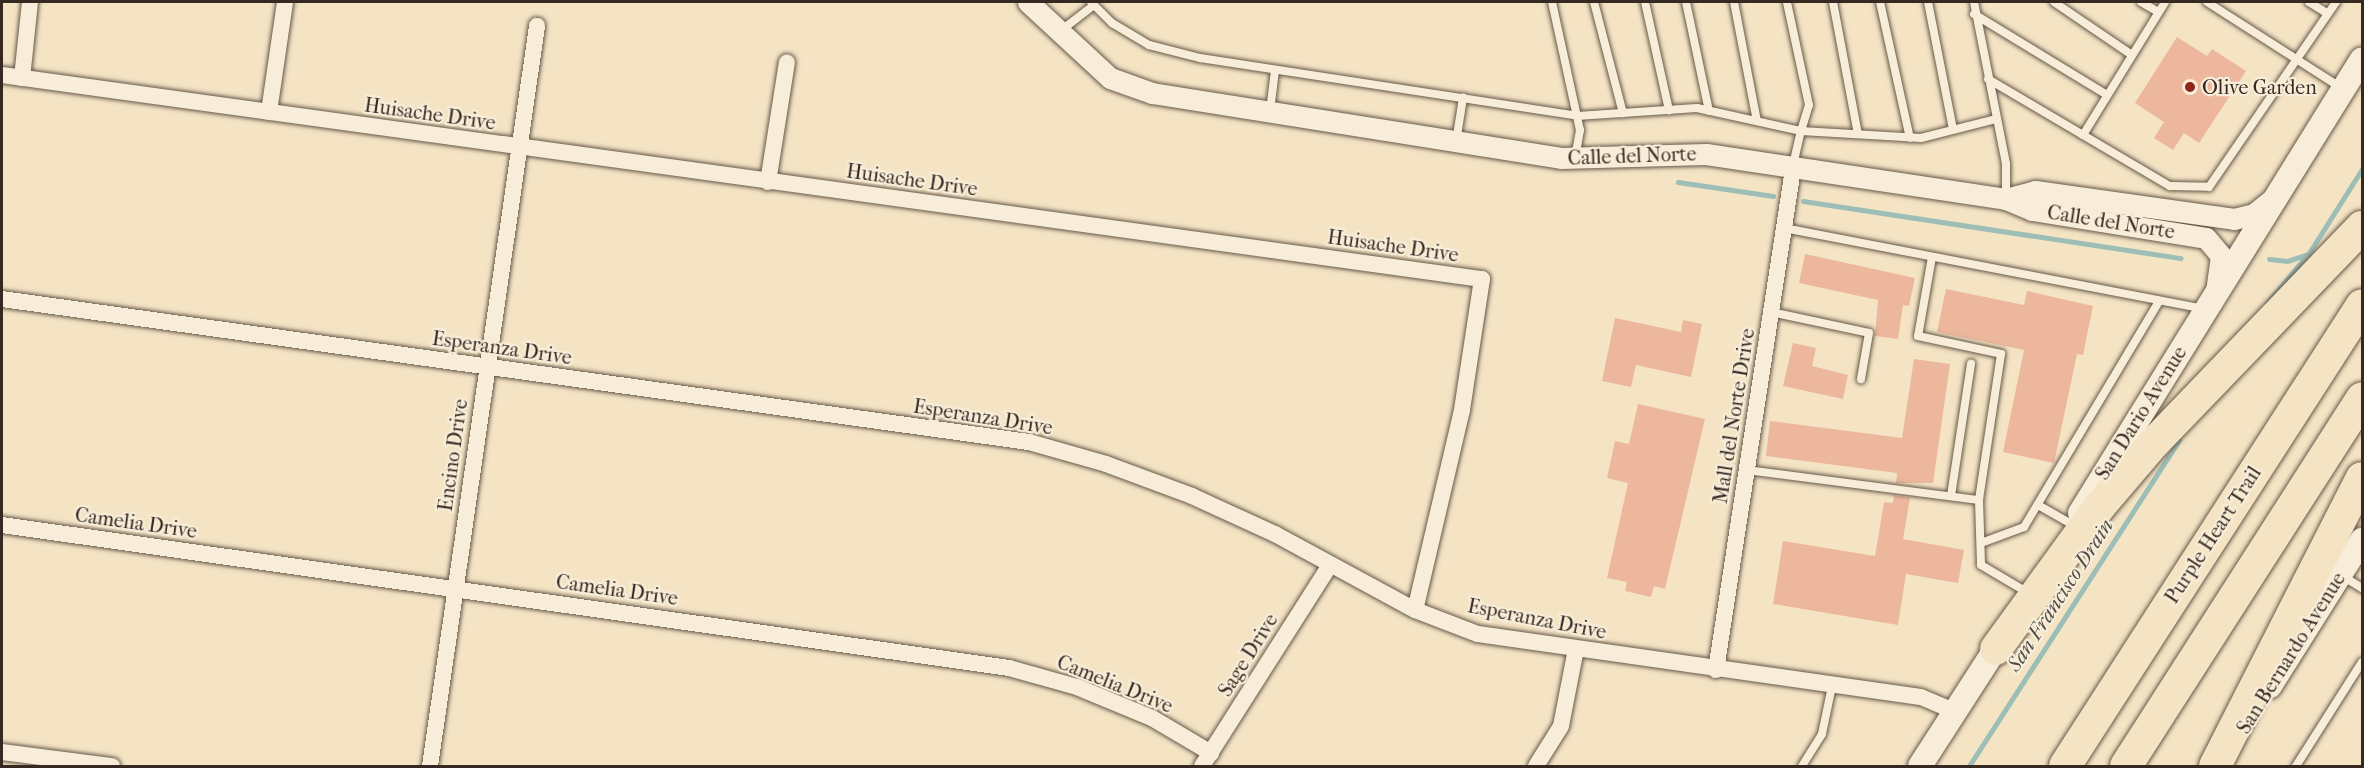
<!DOCTYPE html>
<style>
body{margin:0}
#map{position:relative;width:2364px;height:768px;overflow:hidden;background:#f4e4c4;font-family:"IM FELL French Canon",serif}
div>[style]{position:absolute}
.stream>*{height:5px;margin:-2.5px;padding:0 2.5px;transform-origin:2.5px;border-radius:2.5px;background:#9cbeb6}
.building>*{inset:0;background:#ecb79c}
.roads{filter:drop-shadow(0 0 2px #66584a) drop-shadow(0 0 2px #66584a)}
.service>*{height:8px;margin:-4px;padding:0 4px;transform-origin:4px;border-radius:4px;background:#f8edd9}
.minor>*{height:16px;margin:-8px;padding:0 8px;transform-origin:8px;border-radius:8px;background:#f8edd9}
.tertiary>*{height:21px;margin:-10.5px;padding:0 10.5px;transform-origin:10.5px;border-radius:10.5px;background:#f8edd9}
.secondary>*{height:24px;margin:-12px;padding:0 12px;transform-origin:12px;border-radius:12px;background:#f8edd9}
.motorway>*{height:32px;margin:-16px;padding:0 16px;transform-origin:16px;border-radius:16px;background:#f4e4c4}
.dots>*{width:16px;height:16px;translate:-50% -50%;box-sizing:border-box;border:3px solid #f8edd9;border-radius:50%}
span{translate:-50% -50%;white-space:nowrap;text-align:center;line-height:1.15;-webkit-text-stroke:4.5px #f8edd9;paint-order:stroke}
.poi-label{font-size:20px;color:#362921}
.left{translate:0 -50%;text-align:left}
.street-label{font-size:20px;color:#362921}
.water-label{font-size:21px;color:#504e46;font-style:italic}
.frame{position:absolute;inset:0;border:3px solid #362921;pointer-events:none}
</style>
<div id="map">
<div class="stream">
<i style="left:1678px;top:182px;width:96px;rotate:8.4deg"></i>
<i style="left:1803px;top:201px;width:382px;rotate:8.6deg"></i>
<i style="left:2269px;top:259px;width:18px;rotate:6deg"></i>
<i style="left:2287px;top:261px;width:22px;rotate:-18deg"></i>
<i style="left:2267px;top:303px;width:65px;rotate:-50deg"></i>
<i style="left:2309px;top:253px;width:99px;rotate:-57.8deg"></i>
<i style="left:1969px;top:766px;width:388px;rotate:-57.2deg"></i>
</div>
<div class="building">
<i style="clip-path:polygon(2177px 37px,2207px 56px,2212px 49px,2246px 71px,2199px 143px,2184px 133px,2173px 150px,2154px 138px,2164px 122px,2135px 103px)"></i>
<i style="clip-path:polygon(1805px 254px,1915px 278px,1909px 306px,1903px 305px,1898px 339px,1875px 336px,1878px 300px,1799px 283px)"></i>
<i style="clip-path:polygon(1946px 289px,2024px 305px,2027px 291px,2093px 306px,2083px 355px,2077px 354px,2054px 463px,2003px 452px,2024px 350px,1937px 332px)"></i>
<i style="clip-path:polygon(1615px 318px,1681px 332px,1683px 320px,1702px 324px,1691px 377px,1636px 365px,1631px 387px,1602px 381px)"></i>
<i style="clip-path:polygon(1793px 343px,1816px 348px,1812px 366px,1848px 375px,1843px 399px,1783px 386px)"></i>
<i style="clip-path:polygon(1914px 359px,1950px 364px,1933px 483px,1896px 483px,1897px 473px,1766px 456px,1770px 421px,1902px 438px)"></i>
<i style="clip-path:polygon(1638px 404px,1705px 419px,1665px 589px,1654px 586px,1651px 597px,1625px 591px,1627px 582px,1607px 578px,1628px 483px,1607px 478px,1615px 441px,1629px 444px)"></i>
<i style="clip-path:polygon(1894px 495px,1910px 498px,1903px 539px,1964px 550px,1958px 583px,1906px 574px,1898px 625px,1773px 604px,1783px 541px,1875px 556px,1884px 502px,1893px 503px)"></i>
</div>
<div class="roads">
<div class="service">
<i style="left:1091px;top:2px;width:30px;rotate:45deg"></i>
<i style="left:1112px;top:23px;width:43px;rotate:30.7deg"></i>
<i style="left:1149px;top:45px;width:53px;rotate:14.3deg"></i>
<i style="left:1200px;top:58px;width:381px;rotate:8.7deg"></i>
<i style="left:1577px;top:116px;width:120px;rotate:-3.8deg"></i>
<i style="left:1697px;top:108px;width:107px;rotate:12.5deg"></i>
<i style="left:1801px;top:131px;width:27px;rotate:-73deg"></i>
<i style="left:1809px;top:105px;width:105px;rotate:-102.1deg"></i>
<i style="left:1552px;top:2px;width:131px;rotate:77.7deg"></i>
<i style="left:1580px;top:130px;width:28px;rotate:100deg"></i>
<i style="left:1594px;top:2px;width:115px;rotate:75.4deg"></i>
<i style="left:1645px;top:2px;width:111px;rotate:77.5deg"></i>
<i style="left:1686px;top:2px;width:111px;rotate:78.1deg"></i>
<i style="left:1734px;top:2px;width:121px;rotate:79.1deg"></i>
<i style="left:1833px;top:2px;width:134px;rotate:79.3deg"></i>
<i style="left:1880px;top:2px;width:139px;rotate:77.6deg"></i>
<i style="left:1928px;top:2px;width:130px;rotate:78.9deg"></i>
<i style="left:1974px;top:2px;width:165px;rotate:78.8deg"></i>
<i style="left:2006px;top:164px;width:35px;rotate:90deg"></i>
<i style="left:2054px;top:2px;width:94px;rotate:34.2deg"></i>
<i style="left:2141px;top:2px;width:20px;rotate:30deg"></i>
<i style="left:2207px;top:2px;width:158px;rotate:32.6deg"></i>
<i style="left:2309px;top:2px;width:22px;rotate:32deg"></i>
<i style="left:1974px;top:14px;width:156px;rotate:31.3deg"></i>
<i style="left:1059px;top:32px;width:44px;rotate:-37.6deg"></i>
<i style="left:1988px;top:79px;width:211px;rotate:30.5deg"></i>
<i style="left:2170px;top:186px;width:39px;rotate:1deg"></i>
<i style="left:2209px;top:187px;width:224px;rotate:-55.5deg"></i>
<i style="left:1270px;top:111px;width:41px;rotate:-83deg"></i>
<i style="left:2083px;top:135px;width:156px;rotate:-58.3deg"></i>
<i style="left:1456px;top:142px;width:45px;rotate:-81deg"></i>
<i style="left:1793px;top:165px;width:35px;rotate:-77deg"></i>
<i style="left:1801px;top:131px;width:120px;rotate:3.3deg"></i>
<i style="left:1921px;top:138px;width:77px;rotate:-14.2deg"></i>
<i style="left:1784px;top:228px;width:429px;rotate:10.9deg"></i>
<i style="left:1932px;top:257px;width:80px;rotate:100deg"></i>
<i style="left:1918px;top:336px;width:85px;rotate:12.2deg"></i>
<i style="left:2001px;top:354px;width:148px;rotate:98.6deg"></i>
<i style="left:1771px;top:312px;width:100px;rotate:12.1deg"></i>
<i style="left:1869px;top:333px;width:47px;rotate:99.9deg"></i>
<i style="left:1747px;top:470px;width:234px;rotate:7.4deg"></i>
<i style="left:1979px;top:500px;width:65px;rotate:88.2deg"></i>
<i style="left:1981px;top:565px;width:57px;rotate:30.6deg"></i>
<i style="left:1951px;top:496px;width:134px;rotate:-81.4deg"></i>
<i style="left:2038px;top:505px;width:40px;rotate:29.7deg"></i>
<i style="left:1981px;top:543px;width:46px;rotate:-20.4deg"></i>
<i style="left:2024px;top:527px;width:263px;rotate:-59.1deg"></i>
<i style="left:2341px;top:575px;width:25px;rotate:32deg"></i>
<i style="left:1802px;top:766px;width:38px;rotate:-58deg"></i>
<i style="left:1822px;top:734px;width:49px;rotate:-78.2deg"></i>
<i style="left:2296px;top:766px;width:123px;rotate:-57.6deg"></i>
</div>
<div class="minor">
<i style="left:2px;top:75px;width:1494px;rotate:7.85deg"></i>
<i style="left:1482px;top:279px;width:133px;rotate:98.7deg"></i>
<i style="left:1462px;top:410px;width:205px;rotate:103.2deg"></i>
<i style="left:22px;top:78px;width:76px;rotate:-84deg"></i>
<i style="left:269px;top:112px;width:111px;rotate:-81.7deg"></i>
<i style="left:768px;top:182px;width:121px;rotate:-81deg"></i>
<i style="left:2px;top:299px;width:1037px;rotate:7.93deg"></i>
<i style="left:1029px;top:442px;width:80px;rotate:15.9deg"></i>
<i style="left:1106px;top:464px;width:92px;rotate:20.4deg"></i>
<i style="left:1192px;top:496px;width:91px;rotate:24.6deg"></i>
<i style="left:1275px;top:534px;width:159px;rotate:28.5deg"></i>
<i style="left:1415px;top:610px;width:67px;rotate:20.9deg"></i>
<i style="left:1478px;top:634px;width:447px;rotate:8.1deg"></i>
<i style="left:1921px;top:697px;width:38px;rotate:23deg"></i>
<i style="left:2px;top:525px;width:1017px;rotate:8.08deg"></i>
<i style="left:1009px;top:668px;width:71px;rotate:15.6deg"></i>
<i style="left:1077px;top:687px;width:81px;rotate:22.5deg"></i>
<i style="left:1152px;top:718px;width:69px;rotate:30.7deg"></i>
<i style="left:1716px;top:670px;width:507px;rotate:-81.26deg"></i>
<i style="left:2px;top:752px;width:111px;rotate:7.3deg"></i>
<i style="left:430px;top:766px;width:748px;rotate:-81.77deg"></i>
<i style="left:1202px;top:766px;width:238px;rotate:-57.5deg"></i>
<i style="left:1536px;top:766px;width:47px;rotate:-58deg"></i>
<i style="left:1561px;top:726px;width:78px;rotate:-79deg"></i>
</div>
<div class="tertiary">
<i style="left:1028px;top:2px;width:112px;rotate:42.8deg"></i>
<i style="left:1110px;top:78px;width:45px;rotate:19.7deg"></i>
<i style="left:1152px;top:93px;width:414px;rotate:9deg"></i>
<i style="left:1561px;top:158px;width:145px;rotate:-1.6deg"></i>
<i style="left:1706px;top:154px;width:303px;rotate:8.5deg"></i>
<i style="left:2006px;top:199px;width:28px;rotate:23deg"></i>
<i style="left:2032px;top:210px;width:176px;rotate:9.1deg"></i>
<i style="left:2206px;top:238px;width:23px;rotate:50deg"></i>
<i style="left:2221px;top:256px;width:34px;rotate:98deg"></i>
<i style="left:2006px;top:199px;width:30px;rotate:-15deg"></i>
<i style="left:2035px;top:191px;width:201px;rotate:8deg"></i>
<i style="left:2234px;top:219px;width:21px;rotate:-14deg"></i>
<i style="left:2254px;top:214px;width:22px;rotate:-39deg"></i>
</div>
<div class="secondary">
<i style="left:2080px;top:513px;width:534px;rotate:-58.15deg"></i>
<i style="left:2270px;top:686px;width:173px;rotate:-57.8deg"></i>
<i style="left:1920px;top:766px;width:157px;rotate:-57.2deg"></i>
</div>
<div class="motorway">
<i style="left:1996px;top:649px;width:177px;rotate:-54deg"></i>
<i style="left:2100px;top:506px;width:82px;rotate:-49.5deg"></i>
<i style="left:2153px;top:444px;width:301px;rotate:-46.1deg"></i>
<i style="left:2065px;top:766px;width:548px;rotate:-57.21deg"></i>
<i style="left:2126px;top:766px;width:437px;rotate:-57.3deg"></i>
<i style="left:2215px;top:766px;width:323px;rotate:-63deg"></i>
</div>
</div>
<div class="dots">
<i style="left:2190px;top:87px;background:#8f2418"></i>
</div>
<div class="poi-label">
<span class="left" style="left:2202px;top:87px">Olive Garden</span>
</div>
<div class="street-label">
<span style="left:430px;top:114px;rotate:8deg">Huisache Drive</span>
<span style="left:1632px;top:156px;rotate:-2deg">Calle del Norte</span>
<span style="left:912px;top:180px;rotate:8deg">Huisache Drive</span>
<span style="left:2111px;top:222px;rotate:9deg">Calle del Norte</span>
<span style="left:1393px;top:246px;rotate:8deg">Huisache Drive</span>
<span style="left:502px;top:348px;rotate:8deg">Esperanza Drive</span>
<span style="left:2141px;top:413px;rotate:-58deg">San Dario Avenue</span>
<span style="left:1734px;top:416px;rotate:-81deg">Mall del Norte Drive</span>
<span style="left:983px;top:417px;rotate:9deg">Esperanza Drive</span>
<span style="left:453px;top:455px;rotate:-82deg">Encino Drive</span>
<span style="left:136px;top:523px;rotate:8deg">Camelia Drive</span>
<span style="left:2213px;top:535px;rotate:-57deg">Purple Heart Trail</span>
<span style="left:617px;top:590px;rotate:8deg">Camelia Drive</span>
<span style="left:1537px;top:619px;rotate:11deg">Esperanza Drive</span>
<span style="left:2291px;top:653px;rotate:-58deg">San Bernardo Avenue</span>
<span style="left:1248px;top:655px;rotate:-58deg">Sage Drive</span>
<span style="left:1115px;top:684px;rotate:22deg">Camelia Drive</span>
</div>
<div class="water-label">
<span style="left:2060px;top:595px;rotate:-57deg">San Francisco Drain</span>
</div>
<div class="frame"></div>
</div>
